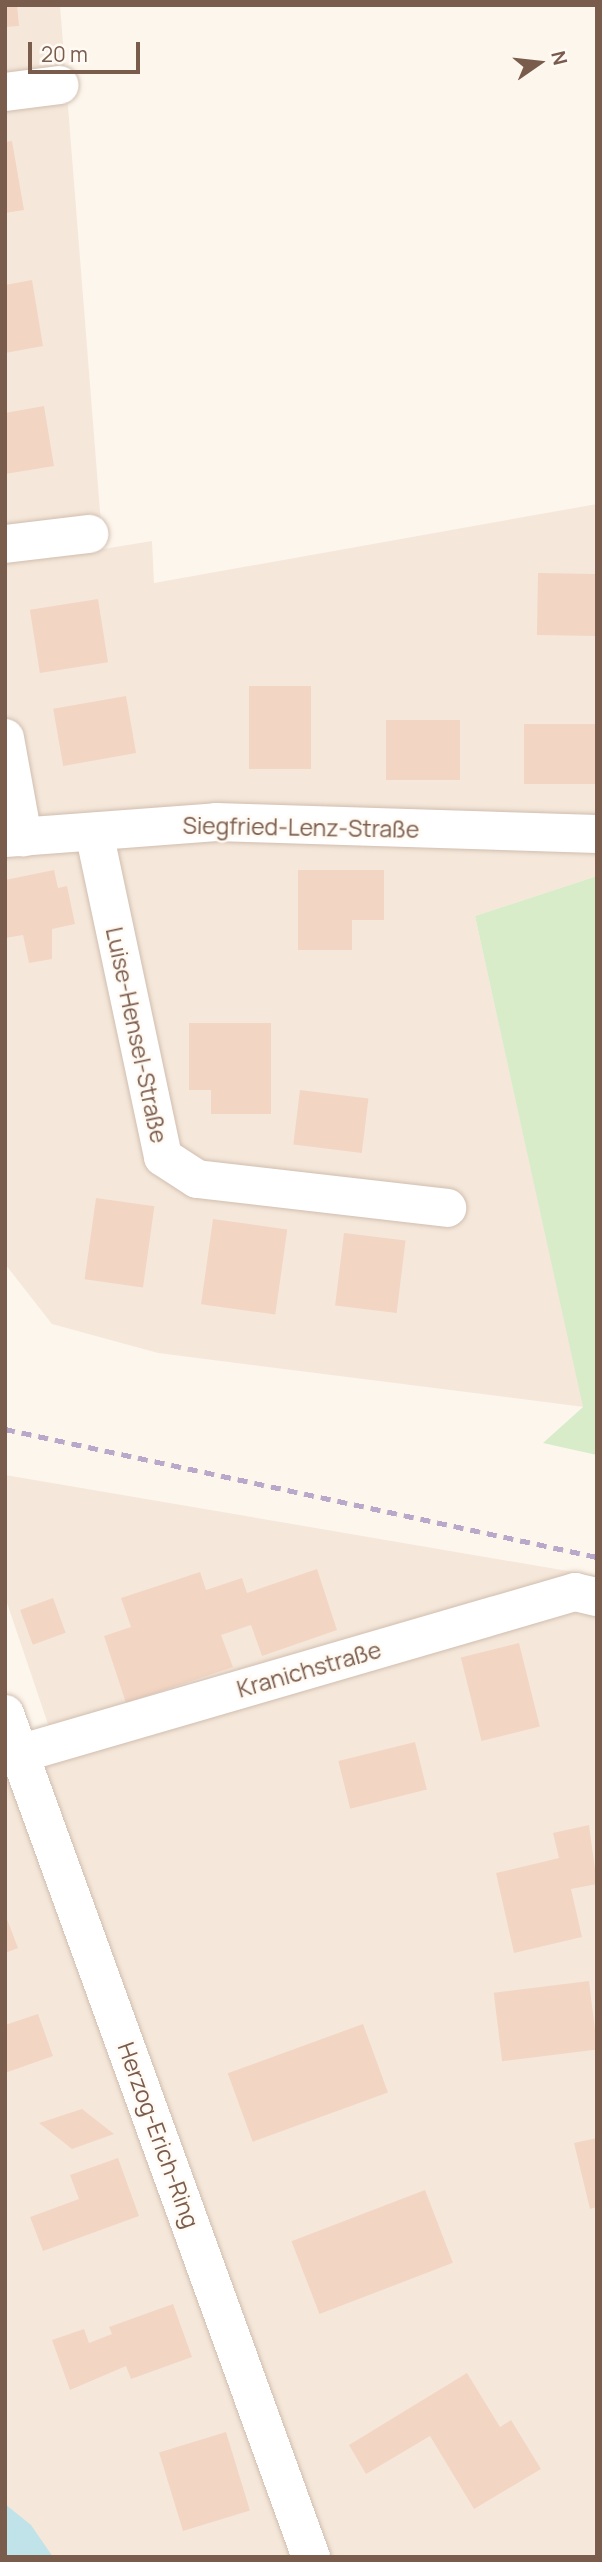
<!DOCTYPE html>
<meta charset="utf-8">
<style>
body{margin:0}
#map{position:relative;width:602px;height:2562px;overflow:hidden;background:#fdf6ec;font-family:Manrope,sans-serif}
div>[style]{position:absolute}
.residential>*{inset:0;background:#f5e8da}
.green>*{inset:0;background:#d8ecc9}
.water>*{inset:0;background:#bfe3e8}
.building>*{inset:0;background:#f3d5c3;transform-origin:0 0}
.roads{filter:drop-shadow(0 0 2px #d1beb0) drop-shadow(0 0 2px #d1beb0)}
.minor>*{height:38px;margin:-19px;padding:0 19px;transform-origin:19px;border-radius:19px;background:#fff}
.rail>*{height:5px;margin-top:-2.5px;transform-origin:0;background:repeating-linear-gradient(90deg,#b9a8c9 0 10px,transparent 0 17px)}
span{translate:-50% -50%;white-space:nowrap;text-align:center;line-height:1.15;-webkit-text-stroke:5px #fffaf3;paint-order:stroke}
.street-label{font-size:23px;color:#7a5c4d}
.frame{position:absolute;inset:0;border:7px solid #7a5c4d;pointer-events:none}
.north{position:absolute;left:504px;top:28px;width:70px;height:70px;-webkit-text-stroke:5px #fffaf3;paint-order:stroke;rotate:76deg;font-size:19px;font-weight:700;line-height:28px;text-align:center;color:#7a5c4d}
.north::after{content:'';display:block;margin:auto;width:24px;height:32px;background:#7a5c4d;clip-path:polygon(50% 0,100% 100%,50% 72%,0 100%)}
.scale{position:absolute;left:28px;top:42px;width:112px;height:32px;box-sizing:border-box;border:4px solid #7a5c4d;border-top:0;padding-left:9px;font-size:21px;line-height:24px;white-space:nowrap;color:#7a5c4d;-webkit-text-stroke:5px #fffaf3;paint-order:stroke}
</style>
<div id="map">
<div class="residential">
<i style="clip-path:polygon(5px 5px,60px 5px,103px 549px,152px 541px,154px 583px,597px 504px,597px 876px,475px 916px,584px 1407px,158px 1353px,52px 1324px,5px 1264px)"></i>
<i style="clip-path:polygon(5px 1475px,597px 1576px,597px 2557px,5px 2557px,5px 1746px,50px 1730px,5px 1597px)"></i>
</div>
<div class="green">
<i style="clip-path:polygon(597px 876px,597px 1455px,543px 1443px,583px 1407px,475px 916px)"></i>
</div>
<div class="water">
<i style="clip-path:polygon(5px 2504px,31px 2525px,53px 2557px,5px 2557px)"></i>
</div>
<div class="building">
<i style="clip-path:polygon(5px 5px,17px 5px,19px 26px,5px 27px)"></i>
<i style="clip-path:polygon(12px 141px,24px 210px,5px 213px,5px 142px)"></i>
<i style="clip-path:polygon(32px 280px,43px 346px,5px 353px,5px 285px)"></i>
<i style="clip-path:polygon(44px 406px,54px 466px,5px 474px,5px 413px)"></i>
<i style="left:538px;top:573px;width:59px;height:62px;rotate:1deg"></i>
<i style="left:98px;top:599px;width:64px;height:69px;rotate:81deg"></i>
<i style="left:249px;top:686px;width:62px;height:83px"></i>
<i style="left:126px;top:696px;width:58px;height:74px;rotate:80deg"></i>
<i style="left:460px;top:720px;width:60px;height:74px;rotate:90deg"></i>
<i style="left:597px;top:724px;width:60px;height:73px;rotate:90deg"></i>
<i style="clip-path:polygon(54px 870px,58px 888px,67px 886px,75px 924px,52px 929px,52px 959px,29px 963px,23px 935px,5px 938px,5px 880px)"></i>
<i style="clip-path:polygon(298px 870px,384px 870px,384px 920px,352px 920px,352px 950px,298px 950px)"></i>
<i style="clip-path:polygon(189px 1023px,271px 1023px,271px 1114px,211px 1114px,211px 1090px,189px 1090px)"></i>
<i style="left:300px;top:1090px;width:69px;height:55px;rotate:7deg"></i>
<i style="left:96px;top:1198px;width:59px;height:82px;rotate:8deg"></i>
<i style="left:213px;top:1219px;width:75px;height:86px;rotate:8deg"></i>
<i style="left:344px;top:1233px;width:62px;height:73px;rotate:7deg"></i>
<i style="clip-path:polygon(317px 1569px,337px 1630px,262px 1656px,251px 1625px,221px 1635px,233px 1667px,126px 1703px,104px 1636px,131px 1627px,121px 1598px,200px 1572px,206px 1590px,242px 1578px,247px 1593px)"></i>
<i style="left:53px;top:1598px;width:37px;height:35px;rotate:70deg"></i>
<i style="left:519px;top:1643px;width:86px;height:60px;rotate:76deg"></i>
<i style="left:415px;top:1742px;width:49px;height:79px;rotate:76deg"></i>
<i style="clip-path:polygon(589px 1825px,597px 1884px,571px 1889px,582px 1937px,514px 1953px,496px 1873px,559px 1858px,553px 1833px)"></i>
<i style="clip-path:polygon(5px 1914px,18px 1948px,5px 1953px)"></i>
<i style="left:589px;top:1981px;width:69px;height:96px;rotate:83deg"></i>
<i style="clip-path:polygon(38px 2014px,53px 2056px,5px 2073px,5px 2025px)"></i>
<i style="left:363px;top:2024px;width:73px;height:144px;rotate:70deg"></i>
<i style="clip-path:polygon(82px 2109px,114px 2134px,72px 2149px,39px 2123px)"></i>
<i style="clip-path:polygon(597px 2138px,597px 2207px,590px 2209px,574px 2143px)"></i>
<i style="clip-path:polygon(118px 2158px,139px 2216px,43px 2251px,30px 2217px,79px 2199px,70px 2175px)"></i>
<i style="left:425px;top:2190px;width:78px;height:143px;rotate:69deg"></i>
<i style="clip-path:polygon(173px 2304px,192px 2357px,131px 2379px,126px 2366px,70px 2390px,52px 2340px,84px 2329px,89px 2343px,112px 2334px,109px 2327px)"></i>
<i style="clip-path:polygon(467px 2373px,500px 2427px,511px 2420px,541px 2469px,474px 2509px,430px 2436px,366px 2474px,349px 2445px)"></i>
<i style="left:226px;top:2432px;width:82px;height:70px;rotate:73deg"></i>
</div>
<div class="roads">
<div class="minor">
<i style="left:5px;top:92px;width:55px;rotate:-7.3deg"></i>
<i style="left:5px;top:544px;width:85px;rotate:-6.8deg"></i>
<i style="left:5px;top:738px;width:101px;rotate:79.7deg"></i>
<i style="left:94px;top:832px;width:332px;rotate:78deg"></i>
<i style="left:163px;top:1157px;width:40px;rotate:32.9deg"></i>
<i style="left:197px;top:1179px;width:252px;rotate:6.6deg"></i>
<i style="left:5px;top:838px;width:212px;rotate:-4.3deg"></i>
<i style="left:216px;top:822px;width:381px;rotate:1.8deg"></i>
<i style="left:5px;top:1714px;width:897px;rotate:70.05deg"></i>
<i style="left:5px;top:1758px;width:594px;rotate:-16.24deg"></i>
<i style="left:575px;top:1592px;width:23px;rotate:13deg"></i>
</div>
</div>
<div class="rail">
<i style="left:5px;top:1429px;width:606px;rotate:12.2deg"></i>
</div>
<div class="street-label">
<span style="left:301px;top:827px;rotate:1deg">Siegfried-Lenz-Straße</span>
<span style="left:137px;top:1035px;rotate:78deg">Luise-Hensel-Straße</span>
<span style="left:309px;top:1669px;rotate:-16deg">Kranichstraße</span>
<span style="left:159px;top:2135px;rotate:70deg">Herzog-Erich-Ring</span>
</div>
<div class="frame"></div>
<div class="north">N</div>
<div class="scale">20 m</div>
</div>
